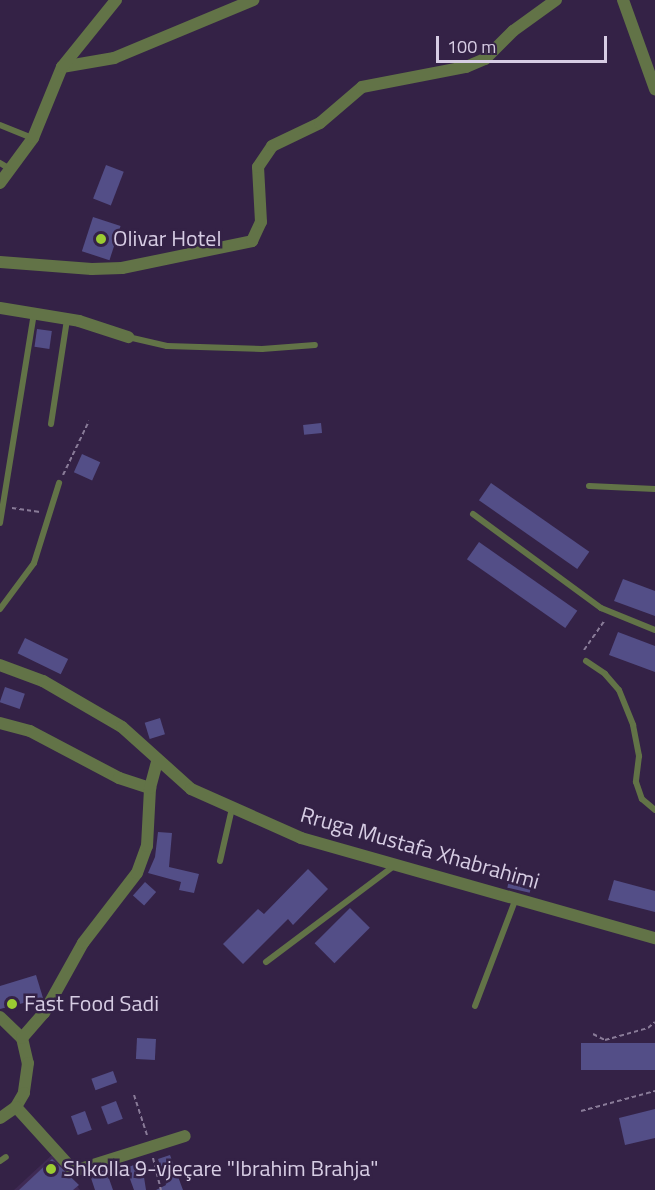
<!DOCTYPE html>
<meta charset="utf-8">
<style>
body{margin:0}
#map{position:relative;width:655px;height:1190px;overflow:hidden;background:#342246;font-family:"Titillium Web",sans-serif}
div>[style]{position:absolute}
.built>*{inset:0;background:#3f2a54}
.building>*{inset:0;background:#534e87;transform-origin:0 0}
.path>*{height:2px;margin-top:-1px;transform-origin:0;background:repeating-linear-gradient(90deg,#897b98 0 4.5px,transparent 0 7.5px)}
.service>*{height:6px;margin:-3px;padding:0 3px;transform-origin:3px;border-radius:3px;background:#627347}
.minor>*{height:12px;margin:-6px;padding:0 6px;transform-origin:6px;border-radius:6px;background:#627347}
.tertiary>*{height:12px;margin:-6px;padding:0 6px;transform-origin:6px;border-radius:6px;background:#627347}
.dots>*{width:16px;height:16px;translate:-50% -50%;box-sizing:border-box;border:3px solid #342246;border-radius:50%}
span{translate:-50% -50%;white-space:nowrap;text-align:center;line-height:1.15;-webkit-text-stroke:5px #342246;paint-order:stroke}
.poi-label{font-size:22px;color:#d7cde4}
.left{translate:0 -50%;text-align:left}
.street-label{font-size:22px;color:#d7cde4}
.scale{position:absolute;left:436px;top:36px;width:171px;height:27px;box-sizing:border-box;border:3px solid #d7cde4;border-top:0;padding-left:8px;font-size:18px;line-height:21px;white-space:nowrap;color:#d7cde4;-webkit-text-stroke:4px #342246;paint-order:stroke}
</style>
<div id="map">
<div class="built">
<i style="clip-path:polygon(53px 1154px,80px 1190px,14px 1190px)"></i>
</div>
<div class="building">
<i style="left:106px;top:165px;width:19px;height:36px;rotate:21deg"></i>
<i style="left:93px;top:217px;width:29px;height:36px;rotate:18deg"></i>
<i style="left:37px;top:329px;width:15px;height:18px;rotate:8deg"></i>
<i style="left:321px;top:423px;width:10px;height:18px;rotate:84deg"></i>
<i style="left:82px;top:454px;width:20px;height:20px;rotate:24deg"></i>
<i style="left:491px;top:483px;width:120px;height:21px;rotate:35deg"></i>
<i style="left:479px;top:542px;width:120px;height:21px;rotate:35deg"></i>
<i style="clip-path:polygon(623px 579px,655px 591px,655px 616px,614px 601px)"></i>
<i style="clip-path:polygon(618px 632px,655px 646px,655px 672px,609px 655px)"></i>
<i style="left:25px;top:638px;width:48px;height:17px;rotate:26deg"></i>
<i style="left:5px;top:687px;width:21px;height:16px;rotate:19deg"></i>
<i style="left:160px;top:718px;width:17px;height:16px;rotate:73deg"></i>
<i style="clip-path:polygon(158px 832px,172px 833px,169px 867px,199px 874px,194px 893px,179px 890px,181px 882px,148px 873px,155px 857px)"></i>
<i style="clip-path:polygon(308px 869px,328px 889px,293px 925px,288px 919px,243px 964px,223px 944px,258px 909px,264px 914px)"></i>
<i style="left:510px;top:876px;width:23px;height:12px;rotate:13deg"></i>
<i style="clip-path:polygon(614px 880px,655px 891px,655px 912px,608px 900px)"></i>
<i style="left:145px;top:882px;width:15px;height:18px;rotate:42deg"></i>
<i style="left:350px;top:908px;width:28px;height:50px;rotate:45deg"></i>
<i style="clip-path:polygon(36px 975px,43px 998px,0 1009px,0 986px)"></i>
<i style="left:137px;top:1038px;width:19px;height:21px;rotate:3deg"></i>
<i style="left:655px;top:1043px;width:27px;height:74px;rotate:90deg"></i>
<i style="left:113px;top:1071px;width:12px;height:23px;rotate:70deg"></i>
<i style="left:116px;top:1101px;width:19px;height:16px;rotate:69deg"></i>
<i style="clip-path:polygon(655px 1109px,655px 1138px,625px 1145px,619px 1118px)"></i>
<i style="left:85px;top:1111px;width:20px;height:15px;rotate:70deg"></i>
<i style="clip-path:polygon(170px 1155px,183px 1190px,156px 1190px,166px 1185px,158px 1159px)"></i>
<i style="clip-path:polygon(52px 1159px,79px 1185px,73px 1190px,19px 1190px)"></i>
<i style="clip-path:polygon(139px 1163px,144px 1177px,146px 1190px,134px 1190px,126px 1168px)"></i>
<i style="clip-path:polygon(106px 1170px,113px 1190px,95px 1190px,90px 1175px)"></i>
</div>
<div class="path">
<i style="left:63px;top:475px;width:60px;rotate:-64.3deg"></i>
<i style="left:12px;top:508px;width:30px;rotate:8deg"></i>
<i style="left:584px;top:650px;width:37px;rotate:-55deg"></i>
<i style="left:593px;top:1034px;width:13px;rotate:27deg"></i>
<i style="left:605px;top:1040px;width:45px;rotate:-15.6deg"></i>
<i style="left:648px;top:1028px;width:9px;rotate:-41deg"></i>
<i style="left:134px;top:1095px;width:42px;rotate:72deg"></i>
<i style="left:581px;top:1111px;width:77px;rotate:-15.1deg"></i>
<i style="left:153px;top:1158px;width:33px;rotate:76deg"></i>
</div>
<div class="service">
<i style="left:0;top:125px;width:35px;rotate:22deg"></i>
<i style="left:0;top:163px;width:12px;rotate:31deg"></i>
<i style="left:128px;top:337px;width:40px;rotate:13deg"></i>
<i style="left:167px;top:346px;width:95px;rotate:1.8deg"></i>
<i style="left:262px;top:349px;width:53px;rotate:-4.3deg"></i>
<i style="left:51px;top:424px;width:105px;rotate:-81.3deg"></i>
<i style="left:589px;top:486px;width:66px;rotate:2.6deg"></i>
<i style="left:473px;top:514px;width:159px;rotate:36.3deg"></i>
<i style="left:601px;top:608px;width:58px;rotate:22.2deg"></i>
<i style="left:0;top:523px;width:213px;rotate:-80.8deg"></i>
<i style="left:0;top:609px;width:57px;rotate:-53.5deg"></i>
<i style="left:34px;top:563px;width:84px;rotate:-72.6deg"></i>
<i style="left:586px;top:661px;width:23px;rotate:34deg"></i>
<i style="left:605px;top:674px;width:21px;rotate:49deg"></i>
<i style="left:619px;top:690px;width:38px;rotate:68deg"></i>
<i style="left:633px;top:725px;width:32px;rotate:79deg"></i>
<i style="left:639px;top:756px;width:26px;rotate:97deg"></i>
<i style="left:636px;top:782px;width:18px;rotate:71deg"></i>
<i style="left:642px;top:799px;width:17px;rotate:40deg"></i>
<i style="left:220px;top:861px;width:54px;rotate:-77.2deg"></i>
<i style="left:266px;top:962px;width:161px;rotate:-36.9deg"></i>
<i style="left:475px;top:1006px;width:116px;rotate:-69.2deg"></i>
<i style="left:0;top:1161px;width:7px;rotate:-34deg"></i>
</div>
<div class="minor">
<i style="left:62px;top:67px;width:53px;rotate:-9.8deg"></i>
<i style="left:114px;top:58px;width:151px;rotate:-22.6deg"></i>
<i style="left:0;top:308px;width:80px;rotate:9.3deg"></i>
<i style="left:79px;top:321px;width:52px;rotate:18.1deg"></i>
<i style="left:0;top:723px;width:31px;rotate:15deg"></i>
<i style="left:30px;top:731px;width:101px;rotate:27.8deg"></i>
<i style="left:119px;top:778px;width:33px;rotate:18deg"></i>
<i style="left:0;top:1017px;width:30px;rotate:44deg"></i>
<i style="left:22px;top:1038px;width:26px;rotate:77deg"></i>
<i style="left:28px;top:1063px;width:30px;rotate:98deg"></i>
<i style="left:24px;top:1093px;width:16px;rotate:120deg"></i>
<i style="left:16px;top:1107px;width:19px;rotate:145deg"></i>
<i style="left:22px;top:1038px;width:33px;rotate:-49deg"></i>
<i style="left:44px;top:1013px;width:80px;rotate:-60.9deg"></i>
<i style="left:83px;top:943px;width:88px;rotate:-52.4deg"></i>
<i style="left:137px;top:873px;width:29px;rotate:-70deg"></i>
<i style="left:147px;top:846px;width:58px;rotate:-87deg"></i>
<i style="left:150px;top:788px;width:28px;rotate:-75deg"></i>
<i style="left:16px;top:1107px;width:86px;rotate:47.8deg"></i>
<i style="left:74px;top:1171px;width:116px;rotate:-17.5deg"></i>
</div>
<div class="tertiary">
<i style="left:623px;top:0;width:95px;rotate:70.2deg"></i>
<i style="left:0;top:183px;width:56px;rotate:-53.7deg"></i>
<i style="left:33px;top:138px;width:77px;rotate:-67.8deg"></i>
<i style="left:62px;top:67px;width:86px;rotate:-51.1deg"></i>
<i style="left:0;top:262px;width:92px;rotate:4.4deg"></i>
<i style="left:92px;top:269px;width:30px;rotate:-2deg"></i>
<i style="left:122px;top:268px;width:133px;rotate:-11.7deg"></i>
<i style="left:252px;top:241px;width:21px;rotate:-65deg"></i>
<i style="left:261px;top:222px;width:55px;rotate:-93.1deg"></i>
<i style="left:258px;top:167px;width:25px;rotate:-56deg"></i>
<i style="left:272px;top:146px;width:53px;rotate:-25.6deg"></i>
<i style="left:320px;top:123px;width:55px;rotate:-40.6deg"></i>
<i style="left:362px;top:87px;width:106px;rotate:-10.9deg"></i>
<i style="left:466px;top:67px;width:21px;rotate:-23deg"></i>
<i style="left:485px;top:59px;width:40px;rotate:-45deg"></i>
<i style="left:513px;top:31px;width:53px;rotate:-35.8deg"></i>
<i style="left:0;top:665px;width:46px;rotate:20.4deg"></i>
<i style="left:43px;top:681px;width:91px;rotate:30.2deg"></i>
<i style="left:122px;top:727px;width:93px;rotate:41.9deg"></i>
<i style="left:191px;top:789px;width:120px;rotate:24deg"></i>
<i style="left:301px;top:838px;width:368px;rotate:15.8deg"></i>
</div>
<div class="dots">
<i style="left:101px;top:239px;background:#9bcb32"></i>
<i style="left:12px;top:1004px;background:#9bcb32"></i>
<i style="left:51px;top:1169px;background:#9bcb32"></i>
</div>
<div class="poi-label">
<span class="left" style="left:113px;top:239px">Olivar Hotel</span>
<span class="left" style="left:24px;top:1004px">Fast Food Sadi</span>
<span class="left" style="left:63px;top:1169px">Shkolla 9-vjeçare "Ibrahim Brahja"</span>
</div>
<div class="street-label">
<span style="left:420px;top:848px;rotate:16deg">Rruga Mustafa Xhabrahimi</span>
</div>
<div class="scale">100 m</div>
</div>
